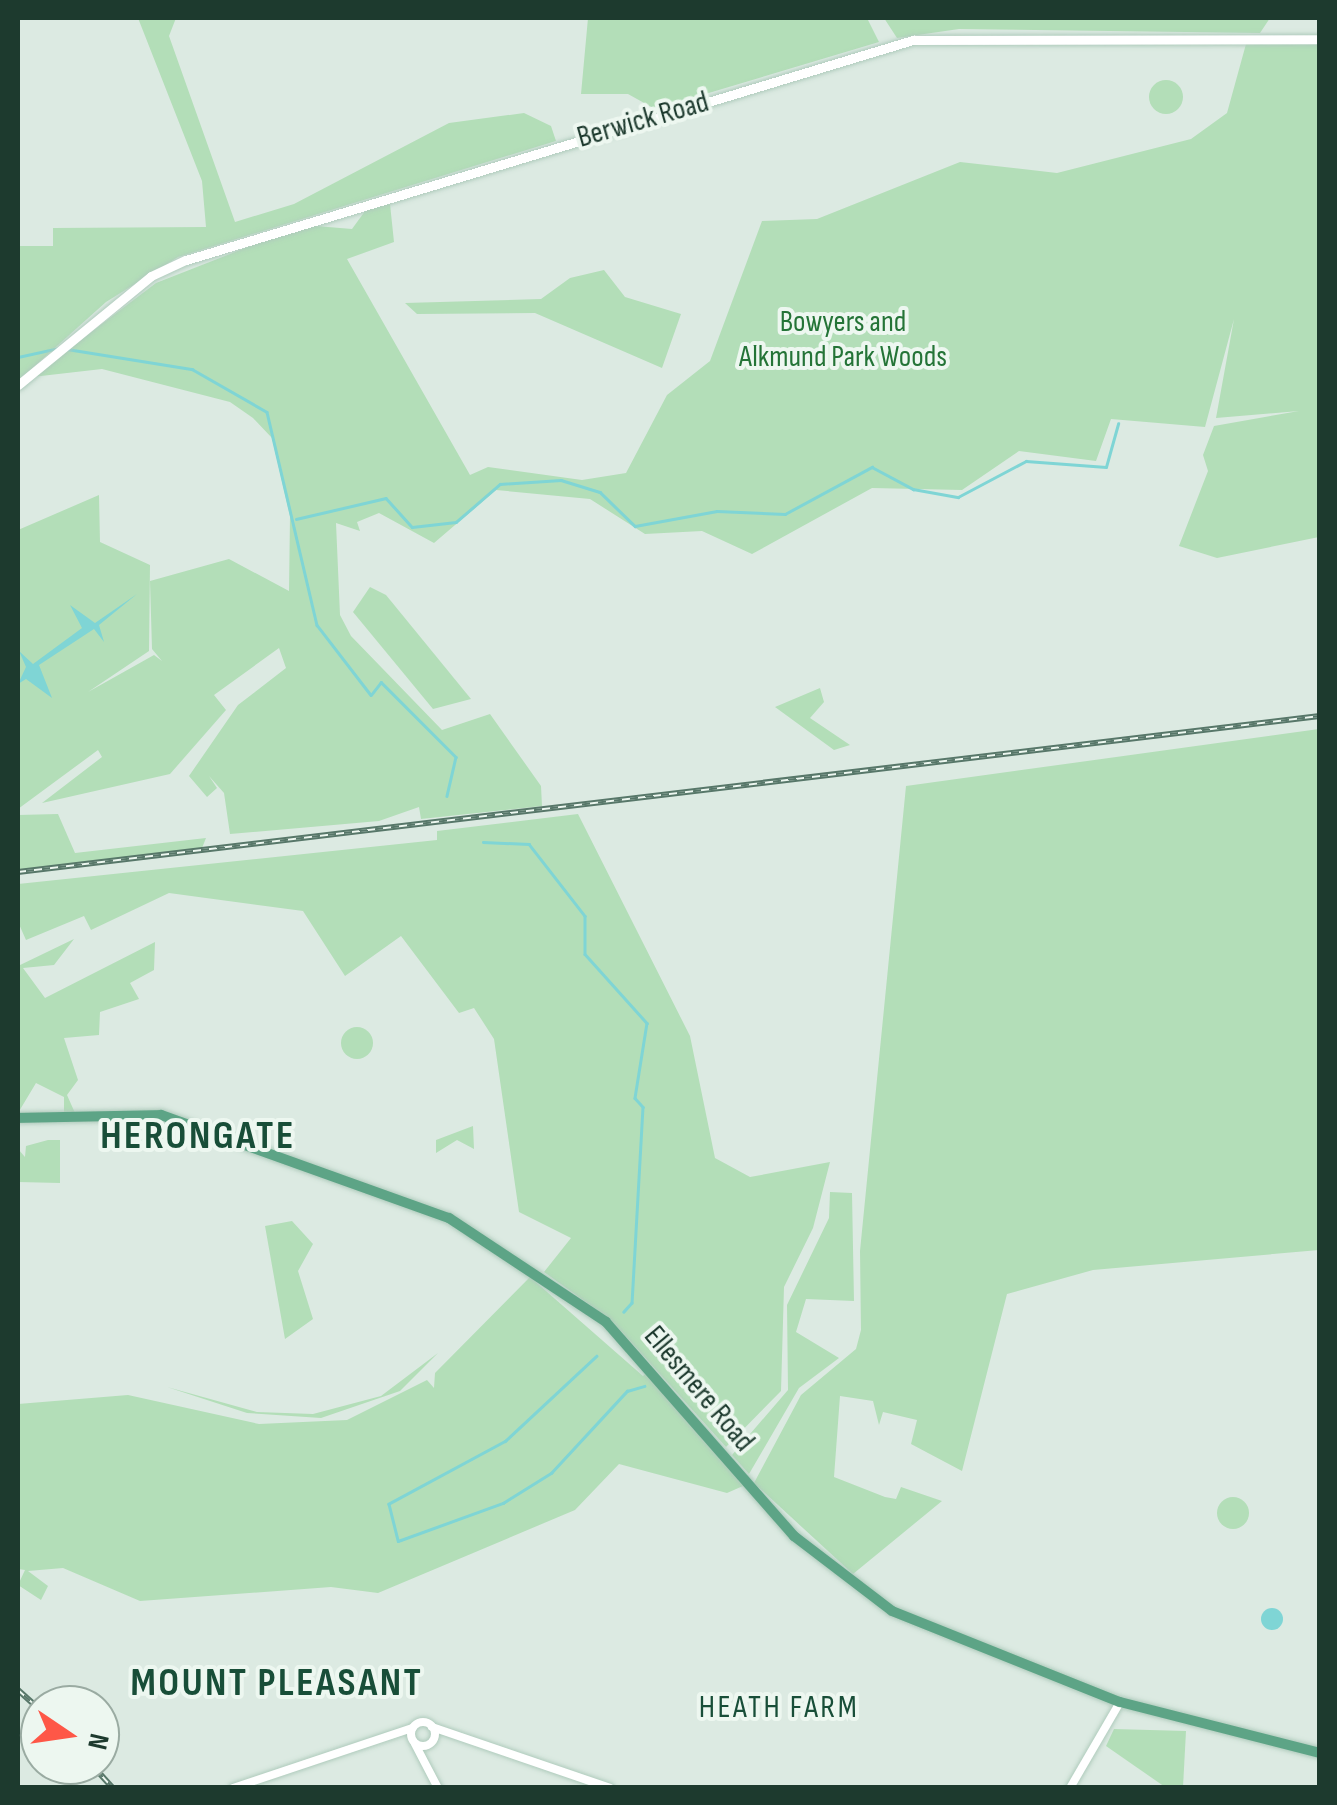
<!DOCTYPE html>
<style>
body{margin:0}
#map{position:relative;width:1337px;height:1805px;overflow:hidden;background:#dceae2;font-family:"Sofia Sans Condensed",sans-serif}
div>[style]{position:absolute}
.green>*{inset:0;background:#b3deb8}
.round{border-radius:50%}
.water>*{inset:0;background:#7fd5d5}
.stream>*{height:2.5px;margin:-1.25px;padding:0 1.25px;transform-origin:1.25px;border-radius:1.25px;background:#7fd5d5}
.roads{filter:drop-shadow(0 0 2px #afcbbc) drop-shadow(0 0 2px #afcbbc)}
.tertiary>*{height:8px;margin:-4px;padding:0 4px;transform-origin:4px;border-radius:4px;background:#fff}
.tertiary>.ring{margin:-4px;padding:0;box-sizing:content-box;background:none;border:8px solid #fff;border-radius:50%}
.secondary>*{height:9px;margin:-4.5px;padding:0 4.5px;transform-origin:4.5px;border-radius:4.5px;background:#fff}
.primary>*{height:10px;margin:-5px;padding:0 5px;transform-origin:5px;border-radius:5px;background:#5da486}
.rail>*{height:6px;margin-top:-3px;transform-origin:0;background:repeating-linear-gradient(90deg,#edf7f0 0 8px,#577769 0 16px);box-sizing:border-box;border-block:2px solid #577769}
span{translate:-50% -50%;white-space:nowrap;text-align:center;line-height:1.15;-webkit-text-stroke:8px #edf7f0;paint-order:stroke}
.street-label{font-size:30px;color:#1d3a2e}
.park-label{font-size:30px;color:#247437}
.neighbourhood-label{font-size:32px;color:#184e38;letter-spacing:2.5px}
.district-label{font-size:40px;color:#184e38;font-weight:700;letter-spacing:2.5px}
.frame{position:absolute;inset:0;border:20px solid #1d3a2e;pointer-events:none}
.north{position:absolute;left:20px;top:1685px;width:100px;height:100px;box-sizing:border-box;background:#edf7f0;border:2px solid #9aaba2;border-radius:50%;rotate:103deg;font-size:28px;font-weight:700;line-height:40px;text-align:center;color:#1d3a2e}
.north::after{content:'';display:block;margin:auto;width:35px;height:45px;background:#fe5747;clip-path:polygon(50% 0,100% 100%,50% 72%,0 100%)}
</style>
<div id="map">
<div class="green">
<i style="clip-path:polygon(138px 18px,176px 18px,169px 36px,235px 222px,294px 204px,449px 123px,524px 113px,551px 126px,556px 141px,178px 257px,106px 302px,18px 381px,18px 246px,53px 246px,53px 228px,206px 227px,202px 181px)"></i>
<i style="clip-path:polygon(588px 18px,867px 18px,879px 42px,655px 109px,628px 94px,581px 94px)"></i>
<i style="clip-path:polygon(884px 18px,1270px 18px,1260px 33px,959px 29px,897px 38px)"></i>
<i style="clip-path:polygon(1319px 42px,1319px 537px,1217px 558px,1179px 546px,1208px 471px,1203px 455px,1214px 426px,1299px 411px,1216px 418px,1234px 319px,1205px 427px,1111px 419px,1096px 461px,1019px 451px,962px 490px,872px 488px,752px 554px,702px 531px,645px 534px,590px 499px,496px 490px,434px 543px,379px 513px,357px 522px,360px 531px,336px 523px,340px 615px,351px 636px,442px 730px,490px 714px,541px 786px,542px 806px,421px 819px,419px 807px,379px 821px,230px 834px,224px 793px,209px 776px,217px 788px,207px 797px,189px 776px,238px 705px,286px 668px,279px 648px,214px 695px,226px 710px,170px 774px,42px 803px,102px 757px,98px 750px,18px 809px,18px 530px,99px 495px,100px 542px,150px 565px,149px 651px,88px 692px,154px 655px,162px 661px,152px 649px,150px 581px,229px 559px,289px 591px,290px 516px,272px 438px,253px 418px,230px 402px,102px 369px,32px 377px,156px 283px,304px 225px,352px 229px,368px 207px,390px 204px,394px 242px,347px 259px,470px 475px,488px 467px,582px 480px,626px 473px,667px 395px,710px 361px,762px 221px,817px 219px,960px 162px,1057px 173px,1191px 139px,1227px 113px,1246px 44px)"></i>
<i class="round" style="left:1149px;top:80px;width:34px;height:34px"></i>
<i style="clip-path:polygon(604px 270px,625px 297px,681px 314px,662px 368px,535px 313px,417px 314px,405px 303px,541px 299px,570px 278px)"></i>
<i style="clip-path:polygon(370px 587px,386px 595px,471px 699px,433px 709px,353px 612px)"></i>
<i style="clip-path:polygon(820px 688px,824px 702px,810px 718px,850px 745px,834px 750px,775px 707px)"></i>
<i style="clip-path:polygon(1319px 729px,1319px 1250px,1093px 1270px,1007px 1294px,962px 1471px,911px 1444px,917px 1420px,883px 1412px,879px 1425px,873px 1401px,840px 1396px,834px 1477px,885px 1497px,896px 1499px,901px 1487px,942px 1501px,853px 1574px,754px 1483px,801px 1395px,856px 1349px,861px 1330px,860px 1251px,906px 786px)"></i>
<i style="clip-path:polygon(58px 814px,75px 853px,206px 838px,202px 848px,18px 870px,18px 815px)"></i>
<i style="clip-path:polygon(578px 814px,690px 1036px,715px 1158px,750px 1177px,830px 1162px,813px 1228px,784px 1287px,781px 1391px,726px 1447px,611px 1320px,544px 1272px,571px 1238px,519px 1212px,494px 1039px,474px 1008px,459px 1013px,401px 936px,345px 976px,303px 911px,169px 893px,91px 930px,84px 916px,26px 940px,18px 922px,18px 884px,437px 840px,437px 831px)"></i>
<i style="clip-path:polygon(74px 939px,54px 965px,23px 968px,45px 998px,155px 942px,154px 970px,130px 983px,139px 999px,100px 1012px,99px 1035px,64px 1038px,78px 1080px,67px 1095px,75px 1113px,64px 1114px,64px 1097px,36px 1083px,18px 1113px,18px 966px)"></i>
<i class="round" style="left:341px;top:1027px;width:32px;height:32px"></i>
<i style="clip-path:polygon(473px 1126px,474px 1149px,457px 1140px,436px 1153px,436px 1140px)"></i>
<i style="clip-path:polygon(48px 1140px,60px 1140px,60px 1183px,18px 1182px,18px 1149px,25px 1157px,26px 1146px)"></i>
<i style="clip-path:polygon(830px 1192px,852px 1193px,854px 1301px,806px 1299px,796px 1332px,839px 1358px,799px 1388px,749px 1474px,732px 1455px,788px 1390px,787px 1305px,829px 1218px)"></i>
<i style="clip-path:polygon(292px 1221px,313px 1244px,298px 1271px,313px 1319px,285px 1339px,265px 1226px)"></i>
<i style="clip-path:polygon(530px 1277px,643px 1376px,649px 1370px,743px 1486px,727px 1493px,619px 1464px,575px 1510px,378px 1593px,331px 1587px,140px 1601px,63px 1568px,28px 1571px,48px 1586px,41px 1600px,18px 1585px,25px 1570px,18px 1569px,18px 1404px,128px 1395px,259px 1424px,347px 1420px,427px 1380px,434px 1388px,435px 1373px)"></i>
<i style="clip-path:polygon(438px 1353px,400px 1391px,321px 1418px,247px 1413px,167px 1387px,257px 1412px,313px 1414px,381px 1396px)"></i>
<i class="round" style="left:1217px;top:1497px;width:32px;height:32px"></i>
<i style="clip-path:polygon(1114px 1729px,1186px 1731px,1183px 1787px,1165px 1787px,1106px 1746px)"></i>
</div>
<div class="water">
<i style="clip-path:polygon(137px 594px,99px 625px,104px 642px,94px 629px,39px 665px,52px 698px,26px 679px,18px 684px,26px 667px,19px 651px,33px 664px,82px 628px,70px 605px,95px 623px)"></i>
<i class="round" style="left:1261px;top:1608px;width:22px;height:22px"></i>
</div>
<div class="stream">
<i style="left:67px;top:349px;width:127px;rotate:9.1deg"></i>
<i style="left:192px;top:369px;width:86px;rotate:29.8deg"></i>
<i style="left:267px;top:412px;width:219px;rotate:76.8deg"></i>
<i style="left:317px;top:625px;width:88px;rotate:52.4deg"></i>
<i style="left:371px;top:695px;width:16px;rotate:-52deg"></i>
<i style="left:381px;top:682px;width:106px;rotate:45deg"></i>
<i style="left:456px;top:757px;width:40px;rotate:103deg"></i>
<i style="left:18px;top:357px;width:42px;rotate:-12.4deg"></i>
<i style="left:296px;top:519px;width:92px;rotate:-13.1deg"></i>
<i style="left:386px;top:498px;width:39px;rotate:48deg"></i>
<i style="left:412px;top:527px;width:44px;rotate:-6.5deg"></i>
<i style="left:456px;top:522px;width:58px;rotate:-40.8deg"></i>
<i style="left:500px;top:484px;width:61px;rotate:-3.8deg"></i>
<i style="left:561px;top:480px;width:41px;rotate:17.1deg"></i>
<i style="left:600px;top:492px;width:49px;rotate:44.2deg"></i>
<i style="left:635px;top:526px;width:83px;rotate:-10.4deg"></i>
<i style="left:717px;top:511px;width:68px;rotate:2.5deg"></i>
<i style="left:785px;top:514px;width:99px;rotate:-28.4deg"></i>
<i style="left:872px;top:467px;width:47px;rotate:28.2deg"></i>
<i style="left:913px;top:489px;width:46px;rotate:10.1deg"></i>
<i style="left:958px;top:497px;width:77px;rotate:-27.9deg"></i>
<i style="left:1026px;top:461px;width:80px;rotate:4.3deg"></i>
<i style="left:1106px;top:467px;width:45px;rotate:-74.4deg"></i>
<i style="left:483px;top:842px;width:46px;rotate:2.5deg"></i>
<i style="left:529px;top:844px;width:91px;rotate:52.1deg"></i>
<i style="left:585px;top:916px;width:38px;rotate:90deg"></i>
<i style="left:585px;top:954px;width:93px;rotate:48.1deg"></i>
<i style="left:647px;top:1023px;width:76px;rotate:99.1deg"></i>
<i style="left:635px;top:1098px;width:12px;rotate:48deg"></i>
<i style="left:643px;top:1107px;width:196px;rotate:93.2deg"></i>
<i style="left:632px;top:1303px;width:12px;rotate:132deg"></i>
<i style="left:597px;top:1356px;width:125px;rotate:137deg"></i>
<i style="left:506px;top:1441px;width:133px;rotate:151.7deg"></i>
<i style="left:389px;top:1504px;width:38px;rotate:76deg"></i>
<i style="left:398px;top:1541px;width:112px;rotate:-19.9deg"></i>
<i style="left:503px;top:1503px;width:57px;rotate:-32deg"></i>
<i style="left:551px;top:1473px;width:112px;rotate:-47.2deg"></i>
<i style="left:627px;top:1391px;width:18px;rotate:-16deg"></i>
</div>
<div class="roads">
<div class="tertiary">
<i class="ring" style="left:411px;top:1722px;width:16px;height:16px"></i>
<i style="left:432px;top:1727px;width:188px;rotate:18.9deg"></i>
<i style="left:415px;top:1744px;width:50px;rotate:62.4deg"></i>
<i style="left:233px;top:1788px;width:189px;rotate:-18.5deg"></i>
<i style="left:1070px;top:1788px;width:99px;rotate:-59.8deg"></i>
</div>
<div class="secondary">
<i style="left:18px;top:385px;width:172px;rotate:-39.3deg"></i>
<i style="left:151px;top:276px;width:38px;rotate:-25deg"></i>
<i style="left:186px;top:260px;width:760px;rotate:-16.84deg"></i>
<i style="left:913px;top:40px;width:407px;rotate:-0.1deg"></i>
</div>
<div class="primary">
<i style="left:18px;top:1118px;width:143px;rotate:-1.2deg"></i>
<i style="left:161px;top:1115px;width:306px;rotate:19.7deg"></i>
<i style="left:449px;top:1218px;width:188px;rotate:33.5deg"></i>
<i style="left:606px;top:1322px;width:285px;rotate:48.7deg"></i>
<i style="left:794px;top:1536px;width:123px;rotate:37.4deg"></i>
<i style="left:892px;top:1611px;width:245px;rotate:21.8deg"></i>
<i style="left:1120px;top:1702px;width:206px;rotate:14.3deg"></i>
</div>
</div>
<div class="rail">
<i style="left:18px;top:872px;width:1311px;rotate:-6.83deg"></i>
<i style="left:18px;top:1690px;width:30px;rotate:42deg"></i>
<i style="left:92px;top:1765px;width:31px;rotate:48deg"></i>
</div>
<div class="street-label">
<span style="left:643px;top:120px;rotate:-16deg">Berwick Road</span>
<span style="left:699px;top:1389px;rotate:50deg">Ellesmere Road</span>
</div>
<div class="park-label">
<span style="left:843px;top:339px">Bowyers and<br>Alkmund Park Woods</span>
</div>
<div class="neighbourhood-label">
<span style="left:779px;top:1708px">HEATH FARM</span>
</div>
<div class="district-label">
<span style="left:198px;top:1136px">HERONGATE</span>
<span style="left:277px;top:1683px">MOUNT PLEASANT</span>
</div>
<div class="frame"></div>
<div class="north">N</div>
</div>
